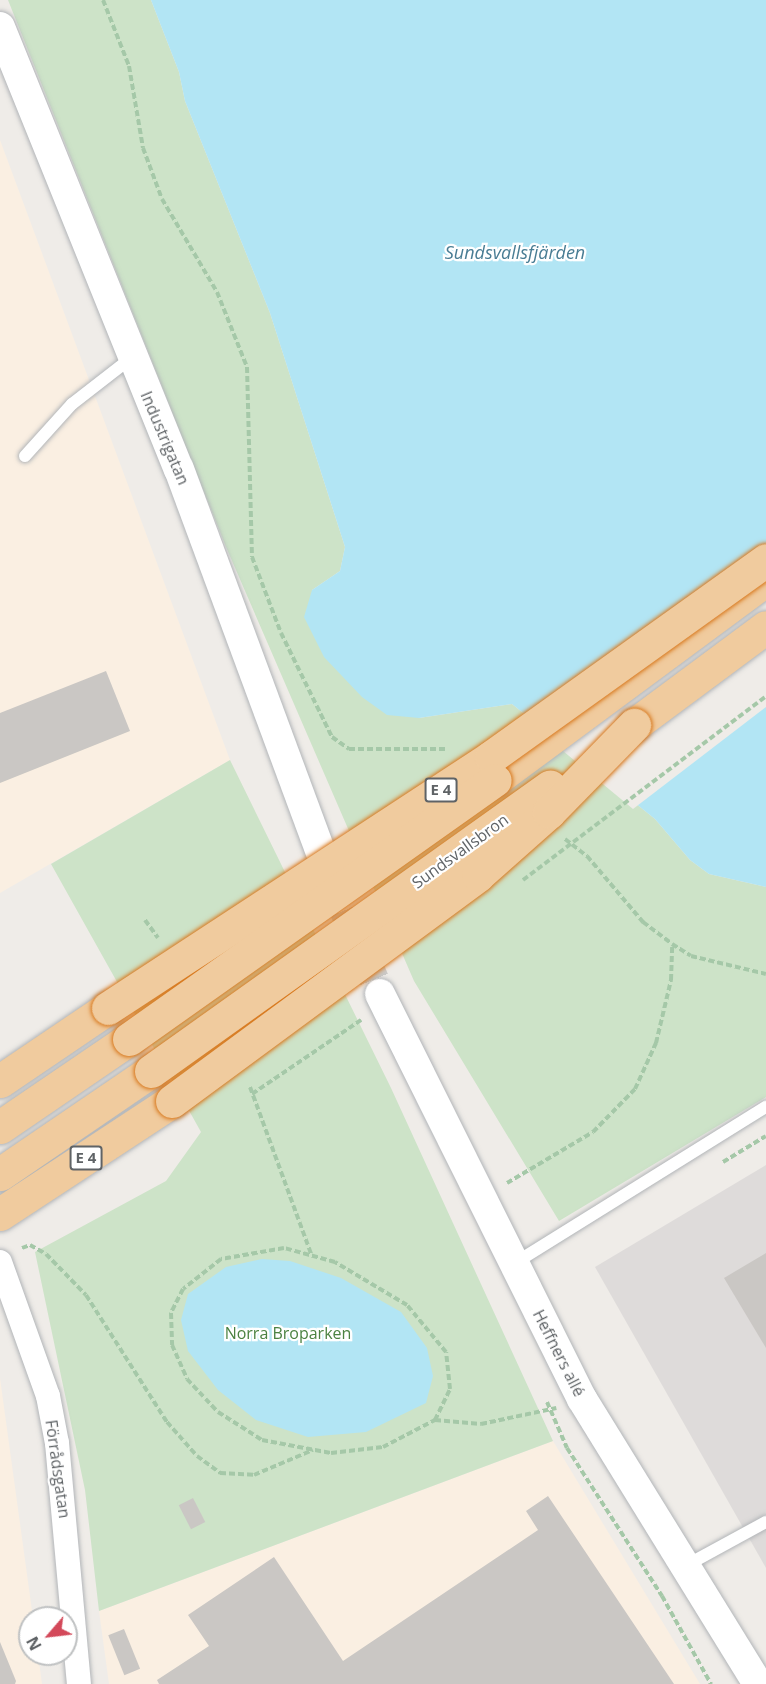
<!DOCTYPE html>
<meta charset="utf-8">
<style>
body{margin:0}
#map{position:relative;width:766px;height:1684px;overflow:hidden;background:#efece8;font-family:"Open Sans",sans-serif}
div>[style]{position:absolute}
.commercial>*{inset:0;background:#faefe2}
.industrial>*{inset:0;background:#dedbda}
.green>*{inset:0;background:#cde3c8}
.water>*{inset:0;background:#b2e5f4}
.pier>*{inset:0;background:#efece8}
.building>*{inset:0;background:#cac7c4;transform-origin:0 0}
.tertiary-tunnel>*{height:30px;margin-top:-15px;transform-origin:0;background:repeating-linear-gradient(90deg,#cbcac8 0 30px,transparent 0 45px)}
.path>*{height:4px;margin-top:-2px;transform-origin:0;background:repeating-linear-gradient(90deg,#a5c8a8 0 6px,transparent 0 9px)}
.roads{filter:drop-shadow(0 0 2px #b2b5b8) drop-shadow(0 0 2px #b2b5b8)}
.service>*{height:12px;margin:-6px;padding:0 6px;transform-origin:6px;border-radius:6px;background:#fff}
.minor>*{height:24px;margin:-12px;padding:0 12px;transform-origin:12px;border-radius:12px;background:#fff}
.tertiary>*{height:30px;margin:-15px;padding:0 15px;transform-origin:15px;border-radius:15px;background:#fff}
.motorway>*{height:33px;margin:-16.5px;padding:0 16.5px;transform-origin:16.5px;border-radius:16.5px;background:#f0cb9e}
.path-bridge>*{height:4px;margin-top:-2px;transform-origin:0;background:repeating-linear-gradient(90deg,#a5c8a8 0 6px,transparent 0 9px)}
.bridges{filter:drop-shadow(0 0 2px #d8791e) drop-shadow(0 0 2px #d8791e)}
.motorway-bridge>*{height:33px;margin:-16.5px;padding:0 16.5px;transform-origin:16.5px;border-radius:16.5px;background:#f0cb9e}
span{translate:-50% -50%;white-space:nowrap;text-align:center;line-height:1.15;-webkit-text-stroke:4.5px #fff;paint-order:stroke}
.shield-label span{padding:2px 4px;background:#fff;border:2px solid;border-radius:4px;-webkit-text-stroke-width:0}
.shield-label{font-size:15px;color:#5f6366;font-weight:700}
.street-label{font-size:16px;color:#5f6366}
.park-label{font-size:16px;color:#4b8242}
.water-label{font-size:18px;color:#497d94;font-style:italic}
.north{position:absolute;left:18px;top:1606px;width:60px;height:60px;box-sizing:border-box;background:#fff;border:2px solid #bfc1c2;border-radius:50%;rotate:242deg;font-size:16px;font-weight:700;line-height:24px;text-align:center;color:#5f6366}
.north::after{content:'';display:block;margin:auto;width:21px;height:27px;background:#d3495a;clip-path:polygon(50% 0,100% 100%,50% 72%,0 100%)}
</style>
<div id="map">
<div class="commercial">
<i style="clip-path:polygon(0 140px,230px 760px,0 893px)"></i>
<i style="clip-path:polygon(0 1378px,33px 1618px,30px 1654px,38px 1654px,42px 1684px,0 1684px)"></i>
<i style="clip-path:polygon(553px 1441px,700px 1684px,109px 1684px,99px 1611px)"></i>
</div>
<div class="industrial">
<i style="clip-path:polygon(766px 1165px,766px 1568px,595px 1267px)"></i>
</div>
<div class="green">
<i style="clip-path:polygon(8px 0,151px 0,179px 72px,185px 101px,270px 313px,345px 547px,340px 571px,312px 590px,419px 718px,512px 704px,655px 819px,690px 860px,709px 874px,766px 887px,766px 1097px,559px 1221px,414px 981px,226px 547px)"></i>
<i style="clip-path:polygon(230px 760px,391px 1088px,553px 1441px,99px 1611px,85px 1490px,35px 1252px,166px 1181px,201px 1132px,51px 864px)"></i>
</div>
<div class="water">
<i style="clip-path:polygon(151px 0,766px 0,766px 887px,709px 874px,690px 860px,655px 819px,512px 704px,419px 718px,387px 715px,362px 697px,324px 657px,304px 617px,312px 590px,340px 571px,345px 547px,270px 313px,185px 101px,179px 72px)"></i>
<i style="clip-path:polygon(262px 1259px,290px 1261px,341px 1278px,401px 1312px,427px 1348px,433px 1376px,426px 1403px,366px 1432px,308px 1437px,256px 1420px,218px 1390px,188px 1351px,181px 1320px,188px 1294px,226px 1267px)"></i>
</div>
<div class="pier">
<i style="clip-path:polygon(766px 545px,766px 707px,633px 809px,522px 717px)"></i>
</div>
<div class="building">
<i style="clip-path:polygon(106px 671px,130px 731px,0 783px,0 713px)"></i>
<i style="clip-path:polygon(766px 1253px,766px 1348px,724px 1278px)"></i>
<i style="clip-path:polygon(548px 1496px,674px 1684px,159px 1684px,157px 1680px,209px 1646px,188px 1615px,274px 1557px,343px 1661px,538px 1530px,526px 1511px)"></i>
<i style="left:193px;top:1498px;width:27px;height:16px;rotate:63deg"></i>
<i style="left:124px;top:1629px;width:43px;height:17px;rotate:68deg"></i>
<i style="clip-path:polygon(0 1642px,16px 1681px,15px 1684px,0 1684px)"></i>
</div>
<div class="tertiary-tunnel">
<i style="left:327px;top:869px;width:136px;rotate:67deg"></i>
</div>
<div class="path">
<i style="left:103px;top:0;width:71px;rotate:68.5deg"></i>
<i style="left:129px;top:66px;width:83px;rotate:80.3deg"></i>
<i style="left:143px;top:148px;width:54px;rotate:69.6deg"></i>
<i style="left:162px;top:199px;width:108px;rotate:59.4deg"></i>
<i style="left:217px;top:292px;width:81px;rotate:68.2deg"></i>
<i style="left:247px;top:367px;width:190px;rotate:88.5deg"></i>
<i style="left:252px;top:557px;width:81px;rotate:69.1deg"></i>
<i style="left:281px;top:633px;width:116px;rotate:63.9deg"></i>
<i style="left:332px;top:737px;width:21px;rotate:35deg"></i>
<i style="left:349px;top:749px;width:98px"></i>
<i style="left:565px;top:839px;width:28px;rotate:38deg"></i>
<i style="left:587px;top:856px;width:87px;rotate:49.7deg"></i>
<i style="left:643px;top:922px;width:36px;rotate:37deg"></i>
<i style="left:672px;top:944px;width:22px;rotate:32deg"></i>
<i style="left:691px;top:956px;width:77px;rotate:13.5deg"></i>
<i style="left:145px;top:920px;width:22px;rotate:54deg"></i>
<i style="left:250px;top:1087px;width:178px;rotate:69.9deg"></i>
<i style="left:252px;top:1094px;width:132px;rotate:-34.2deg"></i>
<i style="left:723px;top:1162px;width:50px;rotate:-31.2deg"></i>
<i style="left:507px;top:1183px;width:100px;rotate:-30.7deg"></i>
<i style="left:593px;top:1132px;width:60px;rotate:-45.7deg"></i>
<i style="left:635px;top:1089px;width:51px;rotate:-65.5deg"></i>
<i style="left:656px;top:1043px;width:65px;rotate:-76.6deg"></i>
<i style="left:671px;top:980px;width:35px;rotate:-88deg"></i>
<i style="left:22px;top:1248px;width:9px;rotate:-21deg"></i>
<i style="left:30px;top:1245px;width:18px;rotate:29deg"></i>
<i style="left:46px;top:1254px;width:57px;rotate:45.7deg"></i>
<i style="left:86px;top:1295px;width:151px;rotate:57.5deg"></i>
<i style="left:167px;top:1422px;width:45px;rotate:48.6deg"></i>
<i style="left:197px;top:1456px;width:29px;rotate:36deg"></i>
<i style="left:220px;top:1473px;width:34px;rotate:3deg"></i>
<i style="left:254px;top:1475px;width:64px;rotate:-23deg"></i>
<i style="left:547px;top:1402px;width:50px;rotate:66.5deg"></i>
<i style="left:567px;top:1448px;width:176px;rotate:57.3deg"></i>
<i style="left:662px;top:1596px;width:101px;rotate:60.9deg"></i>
<i style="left:435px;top:1420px;width:34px;rotate:-64deg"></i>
<i style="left:450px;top:1389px;width:37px;rotate:-96deg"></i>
<i style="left:446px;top:1352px;width:61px;rotate:-129.7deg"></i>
<i style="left:407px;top:1305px;width:84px;rotate:-149.2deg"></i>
<i style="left:335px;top:1262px;width:53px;rotate:-164.6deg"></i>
<i style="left:284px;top:1248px;width:64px;rotate:170.1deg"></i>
<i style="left:221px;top:1259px;width:48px;rotate:141.7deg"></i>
<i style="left:183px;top:1289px;width:27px;rotate:117deg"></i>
<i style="left:171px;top:1313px;width:32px;rotate:88deg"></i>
<i style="left:172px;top:1345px;width:37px;rotate:66deg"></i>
<i style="left:187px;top:1379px;width:45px;rotate:46.8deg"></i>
<i style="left:218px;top:1412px;width:52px;rotate:32.5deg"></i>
<i style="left:262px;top:1440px;width:70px;rotate:10.7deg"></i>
<i style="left:331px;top:1453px;width:52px;rotate:-6.6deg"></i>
<i style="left:383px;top:1447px;width:59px;rotate:-27.4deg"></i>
<i style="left:435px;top:1420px;width:46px;rotate:5deg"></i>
<i style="left:481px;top:1424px;width:77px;rotate:-12deg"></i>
</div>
<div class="roads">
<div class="service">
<i style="left:25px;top:456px;width:70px;rotate:-47.9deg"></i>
<i style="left:72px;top:404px;width:75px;rotate:-37.9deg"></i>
<i style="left:515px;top:1263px;width:296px;rotate:-31.9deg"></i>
<i style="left:687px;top:1565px;width:90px;rotate:-28.6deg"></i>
</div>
<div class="minor">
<i style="left:0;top:1262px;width:142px;rotate:70.3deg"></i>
<i style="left:48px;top:1396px;width:48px;rotate:79.2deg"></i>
<i style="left:57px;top:1443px;width:242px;rotate:84.8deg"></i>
</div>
<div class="tertiary">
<i style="left:0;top:27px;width:477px;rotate:68deg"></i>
<i style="left:179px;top:469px;width:408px;rotate:69.7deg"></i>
<i style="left:380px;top:994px;width:453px;rotate:63.5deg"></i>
<i style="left:582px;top:1399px;width:335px;rotate:58.3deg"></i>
</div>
<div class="motorway">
<i style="left:634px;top:725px;width:164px;rotate:-36.6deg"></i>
<i style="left:496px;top:779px;width:336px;rotate:-36.5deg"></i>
<i style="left:0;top:1081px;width:130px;rotate:-34.1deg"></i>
<i style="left:0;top:1127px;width:156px;rotate:-34.3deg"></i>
<i style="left:0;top:1174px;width:183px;rotate:-34.3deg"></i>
<i style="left:0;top:1214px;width:206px;rotate:-33.3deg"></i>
</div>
</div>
<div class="path-bridge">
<i style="left:523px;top:880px;width:305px;rotate:-37.1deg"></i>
</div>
<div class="bridges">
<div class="motorway-bridge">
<i style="left:108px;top:1008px;width:458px;rotate:-33.2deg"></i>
<i style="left:491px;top:757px;width:338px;rotate:-35.6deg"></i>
<i style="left:129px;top:1039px;width:448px;rotate:-35.3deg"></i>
<i style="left:151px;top:1071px;width:490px;rotate:-35.5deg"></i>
<i style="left:172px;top:1101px;width:380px;rotate:-36.4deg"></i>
<i style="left:478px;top:875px;width:95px;rotate:-41.6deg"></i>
<i style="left:549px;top:812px;width:122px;rotate:-45.7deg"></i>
</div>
</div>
<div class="shield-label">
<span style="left:441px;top:790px">E 4</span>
<span style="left:86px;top:1158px">E 4</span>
</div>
<div class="street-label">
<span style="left:165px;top:438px;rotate:67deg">Industrigatan</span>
<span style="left:460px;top:851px;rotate:-36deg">Sundsvallsbron</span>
<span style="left:559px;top:1353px;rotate:63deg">Heffners allé</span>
<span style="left:58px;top:1469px;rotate:82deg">Förrådsgatan</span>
</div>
<div class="park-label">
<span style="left:288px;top:1333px">Norra Broparken</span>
</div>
<div class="water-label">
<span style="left:515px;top:252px">Sundsvallsfjärden</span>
</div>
<div class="north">N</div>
</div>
